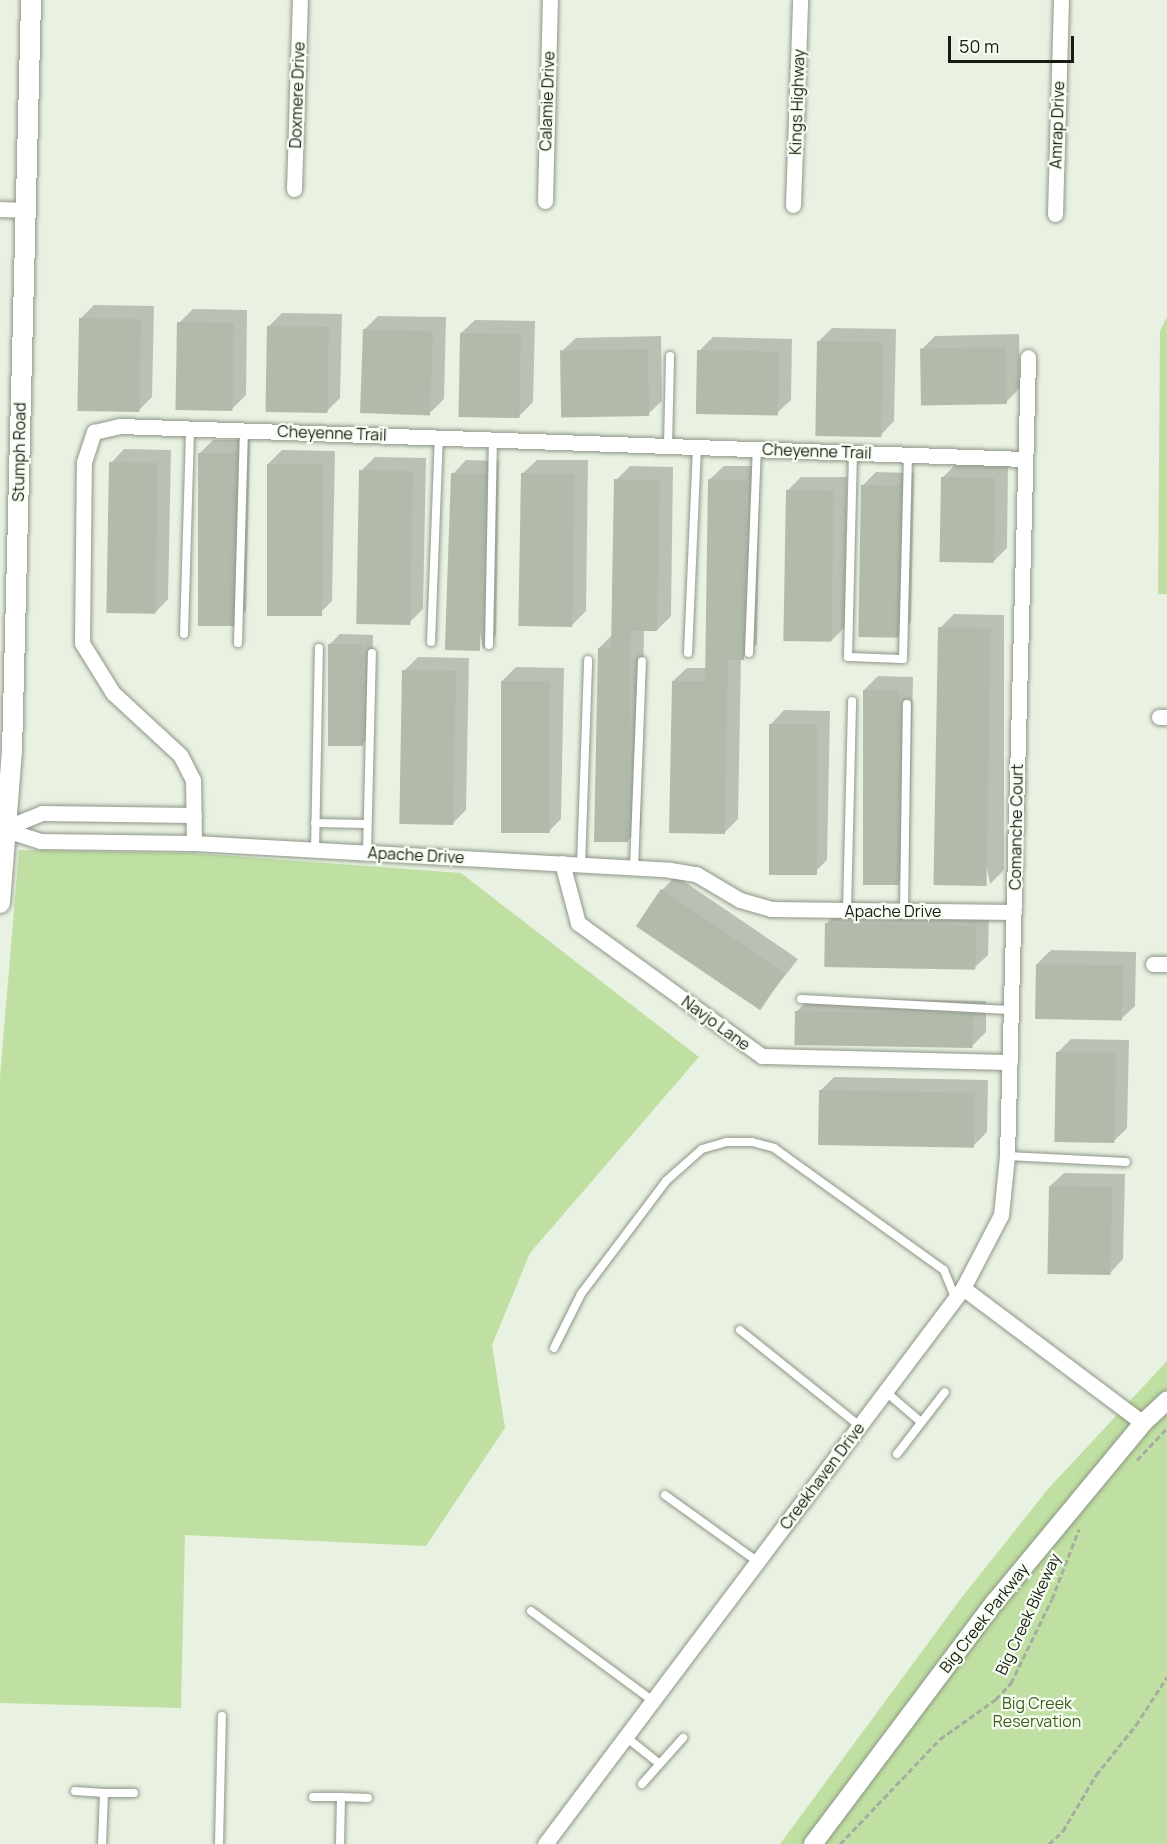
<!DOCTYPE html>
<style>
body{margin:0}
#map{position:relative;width:1167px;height:1844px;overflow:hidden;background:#e9f2e2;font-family:Manrope,sans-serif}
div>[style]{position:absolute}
.green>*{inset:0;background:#bfe0a2}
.shadow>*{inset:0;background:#0003}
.building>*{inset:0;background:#b2bbab;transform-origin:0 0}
.path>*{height:3px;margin-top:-1.5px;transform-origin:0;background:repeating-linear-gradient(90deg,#a6ada0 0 6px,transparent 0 9px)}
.roads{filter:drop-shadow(0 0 2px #8e9687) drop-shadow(0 0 2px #8e9687)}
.service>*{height:8px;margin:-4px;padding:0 4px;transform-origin:4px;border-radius:4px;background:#fff}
.minor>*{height:15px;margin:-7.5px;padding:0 7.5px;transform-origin:7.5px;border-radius:7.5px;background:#fff}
.tertiary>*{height:18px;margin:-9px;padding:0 9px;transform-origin:9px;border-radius:9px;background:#fff}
.secondary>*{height:20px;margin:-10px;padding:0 10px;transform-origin:10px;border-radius:10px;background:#fff}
span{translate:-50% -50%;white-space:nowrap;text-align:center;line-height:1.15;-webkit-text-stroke:4.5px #f7fef2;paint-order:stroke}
.street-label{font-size:16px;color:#181b15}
.park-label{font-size:16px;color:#3f5c1d}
.scale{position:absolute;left:948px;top:36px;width:126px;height:27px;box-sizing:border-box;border:3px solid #181b15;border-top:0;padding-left:8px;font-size:18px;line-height:21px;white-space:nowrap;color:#181b15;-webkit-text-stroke:4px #f7fef2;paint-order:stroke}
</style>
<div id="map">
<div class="green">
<i style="clip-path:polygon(1167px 317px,1167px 594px,1158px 594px,1160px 331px)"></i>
<i style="clip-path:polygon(19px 850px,190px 853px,461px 873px,699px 1057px,530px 1253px,492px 1345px,505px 1428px,426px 1546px,185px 1535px,181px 1708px,0 1703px,0 1077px)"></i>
<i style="clip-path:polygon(1167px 1361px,1167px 1844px,780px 1844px,962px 1597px,1048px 1489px)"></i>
</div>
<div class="shadow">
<i style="clip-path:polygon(94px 305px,154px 306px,152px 397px,138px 411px,80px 319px)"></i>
<i style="clip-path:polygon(193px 309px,247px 310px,246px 395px,232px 409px,179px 323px)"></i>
<i style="clip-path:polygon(282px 313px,342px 314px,340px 398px,326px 412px,268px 327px)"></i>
<i style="clip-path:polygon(378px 316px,446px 317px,444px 399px,431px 412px,364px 330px)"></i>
<i style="clip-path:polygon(475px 320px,535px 321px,533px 402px,519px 416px,461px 333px)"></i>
<i style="clip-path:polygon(832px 328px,896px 329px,894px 421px,881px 435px,819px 341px)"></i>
<i style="clip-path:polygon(1019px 334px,1020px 388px,1006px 402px,921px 350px,935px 336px)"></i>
<i style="clip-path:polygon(661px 336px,662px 401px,648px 414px,562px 351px,576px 338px)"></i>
<i style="clip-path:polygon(713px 337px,792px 339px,791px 400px,777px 413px,699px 351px)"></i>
<i style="clip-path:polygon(213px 440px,250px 440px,246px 611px,232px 625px,200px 453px)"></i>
<i style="clip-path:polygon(124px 449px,171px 450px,168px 599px,155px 613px,111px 463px)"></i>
<i style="clip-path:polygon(282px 450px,335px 451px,332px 601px,318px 615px,268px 464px)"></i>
<i style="clip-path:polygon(375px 457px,426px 458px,423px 609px,409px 623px,361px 471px)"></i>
<i style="clip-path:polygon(466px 460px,499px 461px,496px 635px,483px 649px,453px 474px)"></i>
<i style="clip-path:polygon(537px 460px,588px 460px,586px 611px,572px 625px,523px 473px)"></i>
<i style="clip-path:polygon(956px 464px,1008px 465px,1007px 548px,993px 562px,942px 478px)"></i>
<i style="clip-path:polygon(630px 466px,673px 467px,671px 616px,657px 630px,644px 630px,641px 827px,627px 841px,599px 648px,613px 634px,616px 480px)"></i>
<i style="clip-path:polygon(724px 466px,760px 466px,757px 644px,741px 658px,738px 819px,725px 832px,673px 681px,687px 668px,706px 668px,710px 479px)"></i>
<i style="clip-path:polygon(876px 472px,914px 473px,911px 622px,897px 636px,862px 486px)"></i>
<i style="clip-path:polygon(801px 477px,847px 477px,845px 627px,831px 641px,788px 490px)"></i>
<i style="clip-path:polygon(954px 614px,1004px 615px,1004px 870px,990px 884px,940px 628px)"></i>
<i style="clip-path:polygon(340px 634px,373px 635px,371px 735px,361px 745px,330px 644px)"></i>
<i style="clip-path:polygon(418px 657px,469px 658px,466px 810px,452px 824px,404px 671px)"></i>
<i style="clip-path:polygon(516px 667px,564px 668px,561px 819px,547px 833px,502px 681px)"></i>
<i style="clip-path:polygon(878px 676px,913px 677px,909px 870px,895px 884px,864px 690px)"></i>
<i style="clip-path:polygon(784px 710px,830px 711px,827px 860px,813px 874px,771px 724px)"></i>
<i style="clip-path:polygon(676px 876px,798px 959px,760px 1008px,662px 890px)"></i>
<i style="clip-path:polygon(840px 910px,989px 913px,988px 955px,974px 968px,826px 924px)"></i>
<i style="clip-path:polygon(1051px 950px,1136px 952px,1135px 1006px,1121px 1019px,1037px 964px)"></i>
<i style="clip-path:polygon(810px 998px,986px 1001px,986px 1032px,972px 1046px,796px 1012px)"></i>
<i style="clip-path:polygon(1071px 1039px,1129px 1040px,1127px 1128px,1114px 1141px,1057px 1053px)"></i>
<i style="clip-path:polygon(834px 1077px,988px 1080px,987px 1132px,973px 1146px,820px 1091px)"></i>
<i style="clip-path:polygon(1064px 1173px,1125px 1174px,1123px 1259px,1110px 1273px,1050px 1186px)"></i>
</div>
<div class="building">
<i style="left:79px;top:318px;width:62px;height:93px;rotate:1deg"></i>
<i style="left:177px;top:322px;width:57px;height:88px;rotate:1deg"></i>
<i style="left:267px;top:326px;width:62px;height:86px;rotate:1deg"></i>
<i style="left:363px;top:329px;width:70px;height:84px;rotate:2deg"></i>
<i style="left:460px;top:333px;width:61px;height:84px;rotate:1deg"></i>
<i style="left:817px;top:341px;width:66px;height:95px;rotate:1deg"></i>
<i style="left:1006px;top:347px;width:57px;height:86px;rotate:89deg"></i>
<i style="left:648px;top:349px;width:67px;height:88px;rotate:89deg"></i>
<i style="left:697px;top:350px;width:82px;height:64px;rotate:1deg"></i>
<i style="left:198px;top:453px;width:39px;height:173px"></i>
<i style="left:109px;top:462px;width:49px;height:151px;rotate:1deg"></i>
<i style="left:267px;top:464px;width:55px;height:152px"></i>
<i style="left:359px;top:470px;width:54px;height:154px;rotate:1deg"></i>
<i style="left:451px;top:473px;width:35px;height:177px;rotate:2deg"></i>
<i style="left:521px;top:473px;width:54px;height:153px;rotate:1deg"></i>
<i style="left:941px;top:477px;width:54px;height:85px;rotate:1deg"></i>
<i style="clip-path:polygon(614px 479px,660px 480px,657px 631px,631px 631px,628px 842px,594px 842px,598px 648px,611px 648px)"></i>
<i style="clip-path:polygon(708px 479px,747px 480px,744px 660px,728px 660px,725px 834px,669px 833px,672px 681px,705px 681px)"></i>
<i style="left:861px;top:485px;width:40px;height:152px;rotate:1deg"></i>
<i style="left:786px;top:490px;width:48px;height:151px;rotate:1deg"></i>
<i style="left:938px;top:627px;width:53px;height:258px;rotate:1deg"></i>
<i style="left:328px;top:644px;width:35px;height:102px"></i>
<i style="left:402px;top:670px;width:54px;height:154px;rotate:1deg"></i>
<i style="left:501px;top:681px;width:49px;height:152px"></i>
<i style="left:863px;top:690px;width:36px;height:195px"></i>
<i style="left:769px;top:724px;width:48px;height:151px"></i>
<i style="left:661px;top:889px;width:150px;height:45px;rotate:34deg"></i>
<i style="left:825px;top:923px;width:151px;height:44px;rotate:1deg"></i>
<i style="left:1036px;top:964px;width:87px;height:55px;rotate:1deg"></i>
<i style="left:795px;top:1011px;width:178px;height:34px;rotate:1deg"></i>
<i style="left:1056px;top:1052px;width:60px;height:90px;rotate:1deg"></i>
<i style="left:819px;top:1090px;width:156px;height:55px;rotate:1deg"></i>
<i style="left:1049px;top:1186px;width:63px;height:88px;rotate:1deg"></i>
</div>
<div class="path">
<i style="left:1137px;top:1460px;width:44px;rotate:-46.8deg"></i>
<i style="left:840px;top:1844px;width:145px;rotate:-46.4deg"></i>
<i style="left:940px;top:1739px;width:69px;rotate:-35.5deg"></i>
<i style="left:996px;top:1699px;width:22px;rotate:-47deg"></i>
<i style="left:1011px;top:1683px;width:93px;rotate:-64deg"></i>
<i style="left:1052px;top:1599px;width:75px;rotate:-68.9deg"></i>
<i style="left:1049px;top:1844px;width:19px;rotate:-43deg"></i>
<i style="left:1063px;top:1831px;width:65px;rotate:-59.5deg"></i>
<i style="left:1096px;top:1775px;width:64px;rotate:-51.3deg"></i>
<i style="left:1136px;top:1725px;width:57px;rotate:-57.1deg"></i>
</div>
<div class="roads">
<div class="service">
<i style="left:668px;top:446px;width:90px;rotate:-88.7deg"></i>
<i style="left:853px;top:452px;width:205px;rotate:91.4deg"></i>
<i style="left:848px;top:657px;width:55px;rotate:2.1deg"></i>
<i style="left:903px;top:659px;width:205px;rotate:-88.6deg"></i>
<i style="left:184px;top:634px;width:206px;rotate:-88.3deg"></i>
<i style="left:431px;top:642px;width:205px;rotate:-87.8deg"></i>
<i style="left:238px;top:643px;width:213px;rotate:-88.4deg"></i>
<i style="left:489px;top:645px;width:206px;rotate:-88.9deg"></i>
<i style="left:688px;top:653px;width:206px;rotate:-87.5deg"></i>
<i style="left:749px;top:653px;width:204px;rotate:-87.8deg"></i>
<i style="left:315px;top:823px;width:52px;rotate:1.1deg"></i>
<i style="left:315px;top:851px;width:203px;rotate:-88.9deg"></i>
<i style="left:367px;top:853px;width:200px;rotate:-88.6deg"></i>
<i style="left:581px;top:865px;width:205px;rotate:-88deg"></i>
<i style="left:634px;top:868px;width:207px;rotate:-87.8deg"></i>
<i style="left:847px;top:910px;width:209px;rotate:-88.6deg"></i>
<i style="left:904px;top:911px;width:207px;rotate:-89.2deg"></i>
<i style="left:801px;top:999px;width:209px;rotate:3deg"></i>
<i style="left:1007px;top:1156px;width:119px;rotate:2.9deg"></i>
<i style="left:740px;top:1330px;width:154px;rotate:38.7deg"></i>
<i style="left:554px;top:1348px;width:60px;rotate:-63.4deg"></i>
<i style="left:581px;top:1294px;width:141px;rotate:-53deg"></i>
<i style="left:666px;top:1181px;width:48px;rotate:-41.6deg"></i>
<i style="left:702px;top:1149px;width:26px;rotate:-16deg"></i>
<i style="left:727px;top:1142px;width:25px"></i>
<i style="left:752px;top:1142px;width:23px;rotate:15deg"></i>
<i style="left:774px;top:1148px;width:209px;rotate:35.7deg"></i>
<i style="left:944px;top:1270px;width:29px;rotate:68deg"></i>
<i style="left:886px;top:1392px;width:46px;rotate:40.6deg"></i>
<i style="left:897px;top:1454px;width:78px;rotate:-52.3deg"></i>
<i style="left:665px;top:1495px;width:115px;rotate:35.8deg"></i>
<i style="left:531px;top:1611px;width:152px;rotate:36.4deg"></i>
<i style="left:626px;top:1737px;width:43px;rotate:38.5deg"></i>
<i style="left:642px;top:1784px;width:62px;rotate:-48.3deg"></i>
<i style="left:75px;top:1791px;width:29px;rotate:4deg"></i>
<i style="left:104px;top:1793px;width:51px;rotate:92.2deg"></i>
<i style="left:104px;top:1793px;width:30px"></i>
<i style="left:313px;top:1797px;width:28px"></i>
<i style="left:341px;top:1797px;width:47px;rotate:91.2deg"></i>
<i style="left:341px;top:1797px;width:27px;rotate:2deg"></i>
<i style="left:219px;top:1844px;width:128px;rotate:-88.7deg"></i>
</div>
<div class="minor">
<i style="left:294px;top:189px;width:189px;rotate:-88.2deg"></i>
<i style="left:545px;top:201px;width:201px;rotate:-88.6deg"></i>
<i style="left:793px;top:205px;width:205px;rotate:-88deg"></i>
<i style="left:0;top:209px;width:25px;rotate:2deg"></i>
<i style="left:1055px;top:214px;width:214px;rotate:-88.4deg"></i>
<i style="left:1159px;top:717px;width:8px"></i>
<i style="left:0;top:828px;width:42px;rotate:18deg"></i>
<i style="left:40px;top:841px;width:154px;rotate:0.7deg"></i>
<i style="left:194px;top:843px;width:477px;rotate:3.2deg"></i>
<i style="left:670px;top:870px;width:26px;rotate:9deg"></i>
<i style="left:696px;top:874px;width:51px;rotate:30.6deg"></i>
<i style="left:740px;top:900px;width:32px;rotate:16deg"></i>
<i style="left:771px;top:909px;width:243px;rotate:0.7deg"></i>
<i style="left:0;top:830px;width:45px;rotate:-22deg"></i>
<i style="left:42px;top:813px;width:152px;rotate:0.8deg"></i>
<i style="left:194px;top:843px;width:63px;rotate:-90.9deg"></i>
<i style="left:193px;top:780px;width:28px;rotate:-117deg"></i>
<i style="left:180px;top:755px;width:91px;rotate:-137.2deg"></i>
<i style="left:113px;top:693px;width:59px;rotate:-121.8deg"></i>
<i style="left:82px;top:643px;width:181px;rotate:-89.4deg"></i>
<i style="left:84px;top:462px;width:32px;rotate:-72deg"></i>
<i style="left:94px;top:432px;width:27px;rotate:-13deg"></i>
<i style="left:120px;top:426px;width:906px;rotate:2.09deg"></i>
<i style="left:562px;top:863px;width:62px;rotate:75.1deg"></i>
<i style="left:578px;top:923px;width:227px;rotate:35.9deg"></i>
<i style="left:762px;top:1056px;width:248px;rotate:1.4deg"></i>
<i style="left:1153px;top:964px;width:14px"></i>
<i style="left:963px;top:1288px;width:225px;rotate:36.9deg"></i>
<i style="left:545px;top:1844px;width:696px;rotate:-53.06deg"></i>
<i style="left:963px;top:1288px;width:82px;rotate:-62.5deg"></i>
<i style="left:1001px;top:1215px;width:59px;rotate:-84.2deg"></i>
<i style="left:1007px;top:1156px;width:799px;rotate:-88.49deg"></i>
</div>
<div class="tertiary">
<i style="left:813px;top:1844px;width:303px;rotate:-53.1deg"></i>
<i style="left:995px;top:1602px;width:232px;rotate:-50.4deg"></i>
<i style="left:1143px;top:1423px;width:33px;rotate:-43deg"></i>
</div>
<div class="secondary">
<i style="left:0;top:903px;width:151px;rotate:-85.5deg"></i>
<i style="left:12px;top:752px;width:752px;rotate:-88.55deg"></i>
</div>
</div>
<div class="street-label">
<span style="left:297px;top:95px;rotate:-88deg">Doxmere Drive</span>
<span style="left:547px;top:101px;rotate:-88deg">Calamie Drive</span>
<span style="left:797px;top:102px;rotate:-88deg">Kings Highway</span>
<span style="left:1057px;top:125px;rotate:-88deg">Amrap Drive</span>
<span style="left:332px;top:433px;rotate:2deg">Cheyenne Trail</span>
<span style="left:817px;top:451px;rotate:2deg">Cheyenne Trail</span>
<span style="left:19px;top:452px;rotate:-89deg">Stumph Road</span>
<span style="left:1016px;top:827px;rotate:-89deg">Comanche Court</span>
<span style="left:416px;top:855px;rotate:3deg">Apache Drive</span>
<span style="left:893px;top:911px">Apache Drive</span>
<span style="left:716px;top:1023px;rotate:36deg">Navjo Lane</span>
<span style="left:822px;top:1476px;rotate:-53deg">Creekhaven Drive</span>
<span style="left:1028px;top:1614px;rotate:-65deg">Big Creek Bikeway</span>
<span style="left:984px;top:1618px;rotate:-52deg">Big Creek Parkway</span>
</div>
<div class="park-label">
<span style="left:1037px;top:1712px">Big Creek<br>Reservation</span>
</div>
<div class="scale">50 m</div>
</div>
